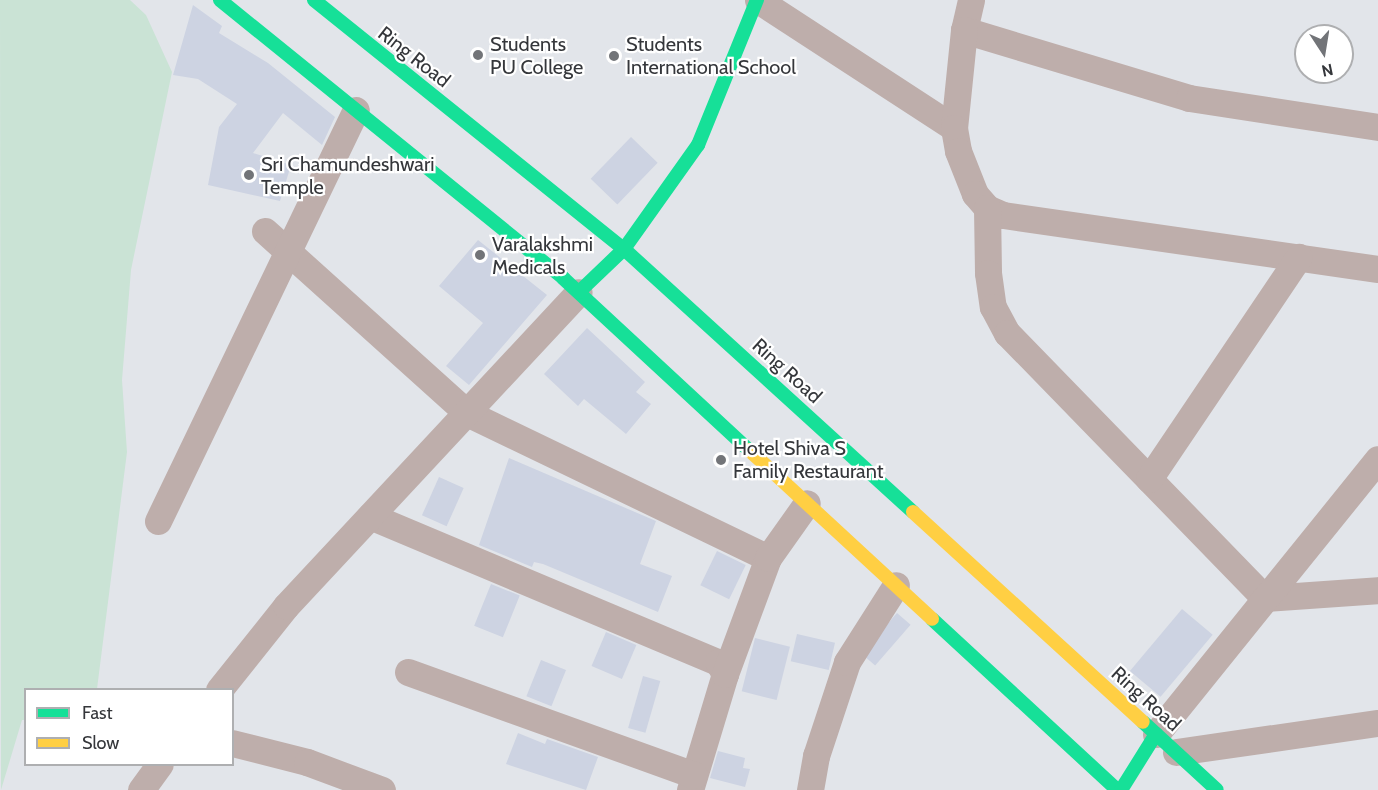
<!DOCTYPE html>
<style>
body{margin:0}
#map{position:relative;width:1378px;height:790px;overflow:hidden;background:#e2e5ea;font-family:Cabin,sans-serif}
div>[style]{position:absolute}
.green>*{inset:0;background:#cae3d5}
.building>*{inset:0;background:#cdd3e2;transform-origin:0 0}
.street>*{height:27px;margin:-13.5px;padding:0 13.5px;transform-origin:13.5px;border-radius:13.5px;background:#beaeab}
.fast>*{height:14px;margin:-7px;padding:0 7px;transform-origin:7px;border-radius:7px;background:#16e098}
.slow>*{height:14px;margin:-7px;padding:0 7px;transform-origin:7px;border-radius:7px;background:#ffcf43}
.dots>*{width:16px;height:16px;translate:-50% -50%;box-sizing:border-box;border:3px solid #fff;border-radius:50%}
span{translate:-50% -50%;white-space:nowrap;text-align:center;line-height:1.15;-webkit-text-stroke:4.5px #fff;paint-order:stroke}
.poi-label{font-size:20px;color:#35373b}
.left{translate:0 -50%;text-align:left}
.street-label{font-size:20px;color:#35373b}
.legend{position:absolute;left:24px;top:688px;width:210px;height:78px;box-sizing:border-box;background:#fff;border:2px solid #aeafb1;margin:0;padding:8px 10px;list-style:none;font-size:18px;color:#35373b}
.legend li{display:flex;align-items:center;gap:12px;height:30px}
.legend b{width:30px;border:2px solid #aeafb1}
.north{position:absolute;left:1294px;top:24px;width:60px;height:60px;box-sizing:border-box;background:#fff;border:2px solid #aeafb1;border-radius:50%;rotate:168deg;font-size:16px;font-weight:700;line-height:24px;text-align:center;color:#35373b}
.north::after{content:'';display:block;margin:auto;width:21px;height:27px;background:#727478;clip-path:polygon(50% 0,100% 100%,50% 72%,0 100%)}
</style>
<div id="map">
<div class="green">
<i style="clip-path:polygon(0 0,130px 0,146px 15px,172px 72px,131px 270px,122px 380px,127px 452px,97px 689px,26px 690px,25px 720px,22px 720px,1px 790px)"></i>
</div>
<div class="building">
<i style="clip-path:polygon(193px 5px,222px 26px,219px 33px,268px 63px,335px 117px,322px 145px,283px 113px,253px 153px,291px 165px,280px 201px,208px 185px,219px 127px,237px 104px,198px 79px,173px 75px)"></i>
<i style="left:631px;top:137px;width:37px;height:58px;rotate:44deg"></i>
<i style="clip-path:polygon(478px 240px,547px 295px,469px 385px,446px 366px,483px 323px,439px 286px)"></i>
<i style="clip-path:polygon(587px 328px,645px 382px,636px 392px,651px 404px,626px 434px,584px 399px,578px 406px,544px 374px)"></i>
<i style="clip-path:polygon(509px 458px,656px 521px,640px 564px,672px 576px,658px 612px,543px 564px,534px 562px,532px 567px,479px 545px)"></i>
<i style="left:439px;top:477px;width:27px;height:42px;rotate:24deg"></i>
<i style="left:717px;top:551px;width:32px;height:38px;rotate:26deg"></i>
<i style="left:491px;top:584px;width:31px;height:45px;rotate:22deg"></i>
<i style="left:1182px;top:609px;width:40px;height:81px;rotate:40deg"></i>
<i style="left:897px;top:613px;width:18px;height:54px;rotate:41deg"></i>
<i style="left:606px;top:632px;width:33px;height:37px;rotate:23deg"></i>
<i style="left:797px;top:634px;width:39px;height:28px;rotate:13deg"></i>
<i style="left:755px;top:638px;width:36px;height:55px;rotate:14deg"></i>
<i style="left:541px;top:660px;width:27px;height:39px;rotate:22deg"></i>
<i style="left:643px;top:676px;width:18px;height:54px;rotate:16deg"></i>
<i style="clip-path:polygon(518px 733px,545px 744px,547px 739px,598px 757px,586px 790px,506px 764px)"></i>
<i style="clip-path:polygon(718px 751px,745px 758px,743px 768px,750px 769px,745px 787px,710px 778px)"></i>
</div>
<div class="street">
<i style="left:758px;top:0;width:234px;rotate:33.1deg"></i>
<i style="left:971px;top:0;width:31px;rotate:103deg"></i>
<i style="left:964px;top:30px;width:235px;rotate:16.8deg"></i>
<i style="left:1189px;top:98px;width:191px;rotate:8.7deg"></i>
<i style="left:964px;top:30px;width:99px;rotate:95.8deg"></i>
<i style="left:954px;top:128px;width:23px;rotate:80deg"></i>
<i style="left:958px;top:151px;width:46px;rotate:68.4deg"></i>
<i style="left:975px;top:194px;width:18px;rotate:49deg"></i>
<i style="left:987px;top:208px;width:17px;rotate:24deg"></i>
<i style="left:1003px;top:215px;width:379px;rotate:8.2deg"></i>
<i style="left:987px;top:208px;width:65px;rotate:89.1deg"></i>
<i style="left:988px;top:273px;width:34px;rotate:82deg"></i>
<i style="left:993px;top:307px;width:30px;rotate:62deg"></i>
<i style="left:1007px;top:333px;width:370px;rotate:45.8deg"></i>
<i style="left:1265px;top:598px;width:113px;rotate:-4deg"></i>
<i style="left:265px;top:231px;width:272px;rotate:42deg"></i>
<i style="left:467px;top:413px;width:334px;rotate:25.7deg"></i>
<i style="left:1149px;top:479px;width:268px;rotate:-56deg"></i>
<i style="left:370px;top:516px;width:377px;rotate:22.8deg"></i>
<i style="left:718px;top:662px;width:14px;rotate:60deg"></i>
<i style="left:725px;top:674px;width:121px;rotate:106.8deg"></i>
<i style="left:158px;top:521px;width:456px;rotate:-64.3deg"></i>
<i style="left:408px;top:672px;width:304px;rotate:19.8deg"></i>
<i style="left:725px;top:674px;width:124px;rotate:-69.7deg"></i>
<i style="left:768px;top:558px;width:67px;rotate:-54.7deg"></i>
<i style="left:219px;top:690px;width:107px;rotate:-51.4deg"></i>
<i style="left:286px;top:606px;width:429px;rotate:-47deg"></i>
<i style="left:1156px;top:734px;width:353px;rotate:-51.1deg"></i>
<i style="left:232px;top:743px;width:77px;rotate:14.2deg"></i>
<i style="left:307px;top:762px;width:80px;rotate:20.5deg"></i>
<i style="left:1176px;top:752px;width:204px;rotate:-8.2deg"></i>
<i style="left:141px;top:790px;width:32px;rotate:-54deg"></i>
<i style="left:810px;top:790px;width:35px;rotate:-80deg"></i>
<i style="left:816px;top:756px;width:99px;rotate:-71.7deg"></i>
<i style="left:847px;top:662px;width:91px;rotate:-57.5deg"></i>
</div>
<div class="fast">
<i style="left:220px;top:0;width:442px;rotate:39deg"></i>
<i style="left:563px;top:278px;width:253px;rotate:42.8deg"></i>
<i style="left:314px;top:0;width:398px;rotate:38.8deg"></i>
<i style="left:624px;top:249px;width:391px;rotate:42.3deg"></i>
<i style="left:579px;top:292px;width:62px;rotate:-43.7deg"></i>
<i style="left:624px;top:249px;width:128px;rotate:-54.6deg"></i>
<i style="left:698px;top:145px;width:157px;rotate:-67.9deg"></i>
<i style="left:932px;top:619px;width:252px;rotate:42.7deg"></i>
<i style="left:1143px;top:722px;width:100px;rotate:42.6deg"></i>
<i style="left:1121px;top:790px;width:66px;rotate:-58deg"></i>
</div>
<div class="slow">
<i style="left:749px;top:450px;width:249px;rotate:42.7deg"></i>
<i style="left:913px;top:512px;width:311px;rotate:42.4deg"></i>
</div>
<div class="dots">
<i style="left:478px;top:55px;background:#727478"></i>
<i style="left:614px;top:56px;background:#727478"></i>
<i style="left:249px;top:175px;background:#727478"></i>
<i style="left:480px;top:255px;background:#727478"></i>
<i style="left:721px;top:460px;background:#727478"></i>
</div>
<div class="poi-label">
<span class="left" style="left:490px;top:56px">Students<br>PU College</span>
<span class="left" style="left:626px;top:56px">Students<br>International School</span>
<span class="left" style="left:261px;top:176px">Sri Chamundeshwari<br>Temple</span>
<span class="left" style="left:492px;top:256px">Varalakshmi<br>Medicals</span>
<span class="left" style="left:733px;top:460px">Hotel Shiva S<br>Family Restaurant</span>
</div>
<div class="street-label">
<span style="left:414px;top:57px;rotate:38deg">Ring Road</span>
<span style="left:787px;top:371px;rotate:42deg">Ring Road</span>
<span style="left:1146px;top:699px;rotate:42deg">Ring Road</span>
</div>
<ul class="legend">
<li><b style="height:8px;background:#16e098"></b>Fast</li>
<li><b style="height:8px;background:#ffcf43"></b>Slow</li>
</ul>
<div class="north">N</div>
</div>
